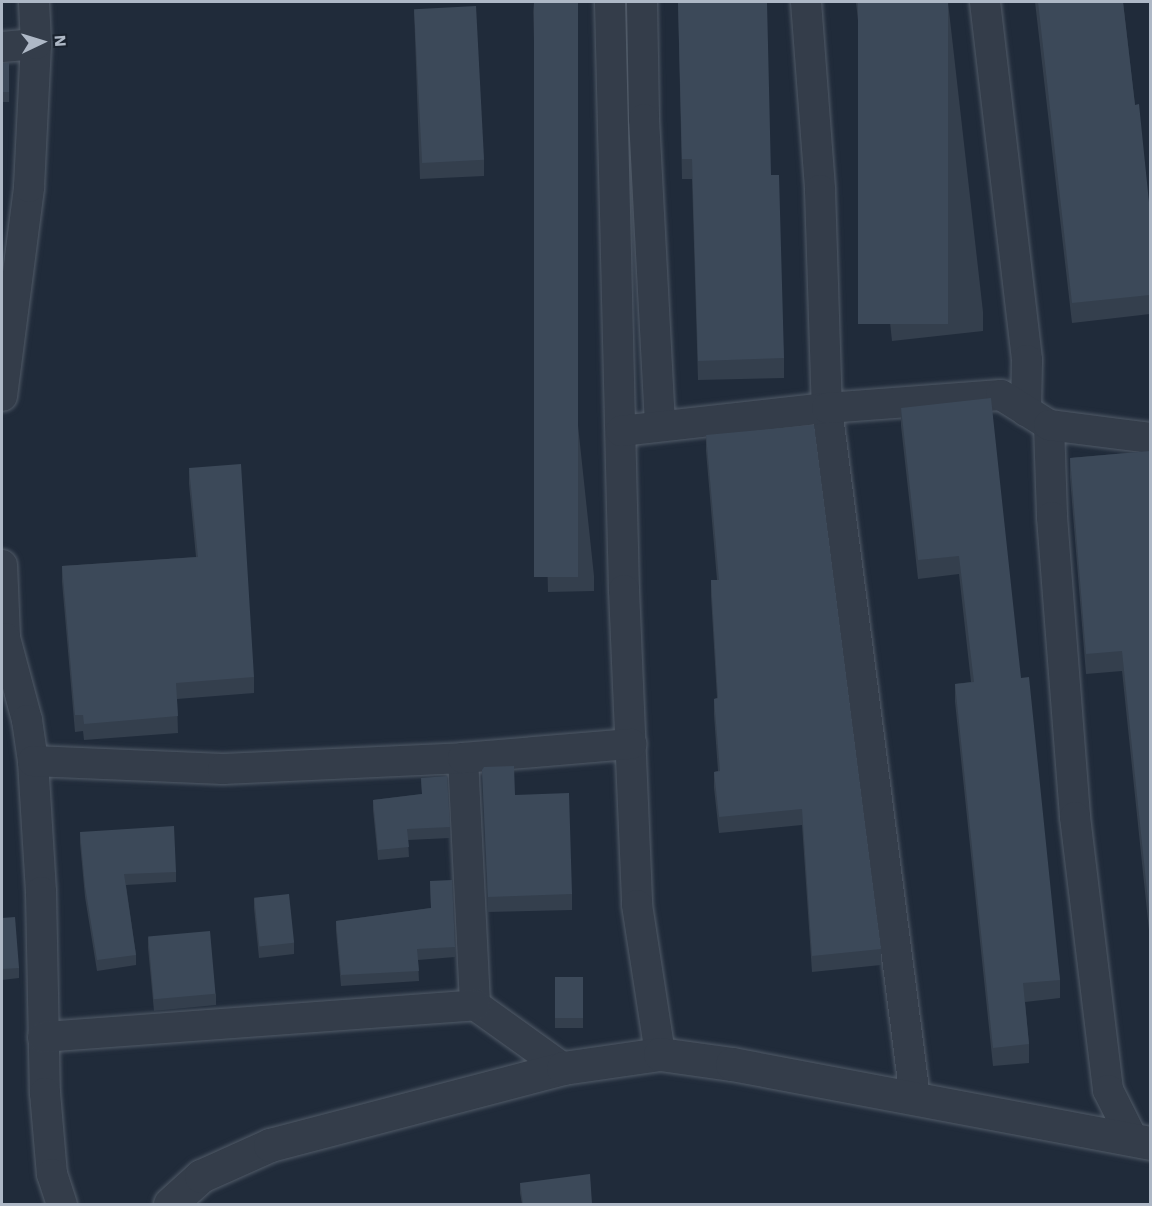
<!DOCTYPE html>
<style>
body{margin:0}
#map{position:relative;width:1152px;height:1206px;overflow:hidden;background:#202b3a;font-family:"Work Sans",sans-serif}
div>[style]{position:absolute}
.roads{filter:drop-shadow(0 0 2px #515b68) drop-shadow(0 0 2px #515b68)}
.minor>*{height:30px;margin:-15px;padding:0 15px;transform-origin:15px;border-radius:15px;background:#343d4a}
.tertiary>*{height:33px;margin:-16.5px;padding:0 16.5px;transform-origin:16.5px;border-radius:16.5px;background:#343d4a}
.wall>*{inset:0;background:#343f4d;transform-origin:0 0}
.building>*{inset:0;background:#3c4959;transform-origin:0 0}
span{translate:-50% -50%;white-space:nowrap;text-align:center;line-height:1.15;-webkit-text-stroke:4.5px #19222e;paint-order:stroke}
.frame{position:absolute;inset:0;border:3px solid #aeb8c6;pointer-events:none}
.north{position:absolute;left:12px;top:12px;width:60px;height:60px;-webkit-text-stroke:4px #19222e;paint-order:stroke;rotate:86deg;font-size:16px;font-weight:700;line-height:24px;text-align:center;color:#aeb8c6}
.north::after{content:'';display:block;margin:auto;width:21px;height:27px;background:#aeb8c6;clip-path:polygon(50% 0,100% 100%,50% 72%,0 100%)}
</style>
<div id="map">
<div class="roads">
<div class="minor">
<i style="left:610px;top:2px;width:588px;rotate:88.64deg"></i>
<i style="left:624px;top:590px;width:315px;rotate:87.6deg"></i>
<i style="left:637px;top:905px;width:151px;rotate:81.2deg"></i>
<i style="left:642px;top:2px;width:117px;rotate:89deg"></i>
<i style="left:644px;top:119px;width:306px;rotate:87deg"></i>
<i style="left:806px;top:2px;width:189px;rotate:85.7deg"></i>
<i style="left:820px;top:190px;width:218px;rotate:88.2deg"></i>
<i style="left:827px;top:408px;width:696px;rotate:82.73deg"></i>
<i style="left:985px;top:2px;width:360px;rotate:83.3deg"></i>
<i style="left:1027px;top:360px;width:51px;rotate:91.1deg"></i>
<i style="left:2px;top:47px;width:34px;rotate:-5deg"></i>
<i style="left:2px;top:396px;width:211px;rotate:-82.6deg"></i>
<i style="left:29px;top:187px;width:143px;rotate:-87.2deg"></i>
<i style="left:36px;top:44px;width:42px;rotate:-92.7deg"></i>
<i style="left:1049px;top:425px;width:92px;rotate:88.1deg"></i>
<i style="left:1052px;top:517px;width:301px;rotate:85.6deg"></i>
<i style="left:1075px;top:817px;width:275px;rotate:83.1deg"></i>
<i style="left:1108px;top:1090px;width:56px;rotate:63.4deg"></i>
<i style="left:621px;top:431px;width:207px;rotate:-6.4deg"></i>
<i style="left:827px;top:408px;width:174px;rotate:-4.3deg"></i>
<i style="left:1001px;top:395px;width:57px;rotate:32deg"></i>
<i style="left:1049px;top:425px;width:102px;rotate:7.3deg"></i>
<i style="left:2px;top:565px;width:73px;rotate:87.6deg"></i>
<i style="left:5px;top:638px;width:85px;rotate:75deg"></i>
<i style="left:27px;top:720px;width:41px;rotate:81.7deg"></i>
<i style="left:33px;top:761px;width:131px;rotate:86.5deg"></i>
<i style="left:41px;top:892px;width:201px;rotate:88.9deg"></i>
<i style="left:45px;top:1093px;width:81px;rotate:85.1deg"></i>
<i style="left:52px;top:1174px;width:32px;rotate:72deg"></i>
<i style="left:463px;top:758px;width:247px;rotate:87.2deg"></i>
<i style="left:475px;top:1005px;width:108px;rotate:35.6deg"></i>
<i style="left:33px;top:761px;width:190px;rotate:2.4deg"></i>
<i style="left:223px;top:769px;width:240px;rotate:-2.6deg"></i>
<i style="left:463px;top:758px;width:169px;rotate:-4.8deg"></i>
<i style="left:43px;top:1037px;width:433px;rotate:-4.2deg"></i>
</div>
<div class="tertiary">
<i style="left:170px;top:1204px;width:42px;rotate:-42.1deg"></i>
<i style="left:201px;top:1176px;width:76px;rotate:-24.2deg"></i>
<i style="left:270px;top:1145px;width:303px;rotate:-14.7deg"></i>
<i style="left:563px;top:1068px;width:98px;rotate:-8.2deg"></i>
<i style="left:660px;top:1054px;width:73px;rotate:7.9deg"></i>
<i style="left:732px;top:1064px;width:425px;rotate:10.7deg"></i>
</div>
</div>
<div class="wall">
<i style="clip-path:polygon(533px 2px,594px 576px,594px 591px,548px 592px)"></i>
<i style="clip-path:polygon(678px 2px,771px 175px,784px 358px,784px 378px,698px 380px,692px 179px,682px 179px)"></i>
<i style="clip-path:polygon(856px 2px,948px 2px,983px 312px,983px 331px,892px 341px)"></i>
<i style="clip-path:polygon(1035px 2px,1123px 2px,1135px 105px,1150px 212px,1150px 314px,1072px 323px)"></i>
<i style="clip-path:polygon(414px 9px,484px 160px,484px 176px,420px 179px)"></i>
<i style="clip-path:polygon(2px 63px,9px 92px,9px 102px,2px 102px)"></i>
<i style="clip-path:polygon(901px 408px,1021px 678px,1060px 980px,1060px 998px,1025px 1002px,1029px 1044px,1029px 1063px,993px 1066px,955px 702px,955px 684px,971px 682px,959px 574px,918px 579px,901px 426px)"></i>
<i style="clip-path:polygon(706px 435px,881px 949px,881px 965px,812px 972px,802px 825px,719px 833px,714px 788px,714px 772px,718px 771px,714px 715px,714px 699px,717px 698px,711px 596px,711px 580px,717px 580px,706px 451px)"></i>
<i style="clip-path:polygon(1150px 451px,1150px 940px,1122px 671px,1086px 674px,1070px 478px,1070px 458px)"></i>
<i style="clip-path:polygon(189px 468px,254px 677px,254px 693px,177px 699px,178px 733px,84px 740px,83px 731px,75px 732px,62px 582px,62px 566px,196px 557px,189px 484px)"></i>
<i style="clip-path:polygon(482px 770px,515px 795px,572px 894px,572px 910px,488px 912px)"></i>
<i style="clip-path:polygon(421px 778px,450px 827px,450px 838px,408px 840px,409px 857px,378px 860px,373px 810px,373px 800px,422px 794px)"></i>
<i style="clip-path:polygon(80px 832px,176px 872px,176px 882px,126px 885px,136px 955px,136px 965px,97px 971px,85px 897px,80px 843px)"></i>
<i style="clip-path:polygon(430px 881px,455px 947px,455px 957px,418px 960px,419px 981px,341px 986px,336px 931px,336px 921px,431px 908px)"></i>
<i style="clip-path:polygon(254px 898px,294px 943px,294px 954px,259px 958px,254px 908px)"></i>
<i style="clip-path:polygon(2px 918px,19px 968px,19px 978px,2px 980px)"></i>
<i style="clip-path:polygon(148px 937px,216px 994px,216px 1005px,154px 1011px,148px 948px)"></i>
<i style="left:555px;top:977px;width:28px;height:51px"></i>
<i style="clip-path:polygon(520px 1183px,592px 1204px,522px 1204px,520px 1193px)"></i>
</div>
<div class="building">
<i style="left:534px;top:2px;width:44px;height:575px"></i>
<i style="clip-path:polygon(678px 2px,767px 2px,771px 175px,779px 175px,784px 358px,698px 361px,692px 159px,682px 159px)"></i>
<i style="left:858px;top:2px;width:90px;height:322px"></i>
<i style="clip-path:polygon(1038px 2px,1123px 2px,1135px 105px,1139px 104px,1150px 212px,1150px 295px,1072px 303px)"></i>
<i style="left:476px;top:6px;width:154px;height:62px;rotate:87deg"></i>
<i style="left:2px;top:63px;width:7px;height:29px"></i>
<i style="clip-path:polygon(991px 398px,1021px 678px,1029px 677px,1060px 980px,1023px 983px,1029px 1044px,993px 1048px,955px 684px,974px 682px,959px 556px,918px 560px,901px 408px)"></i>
<i style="clip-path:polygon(814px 425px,881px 949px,812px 956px,802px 809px,719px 817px,714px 772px,720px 771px,714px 699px,718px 698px,711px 580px,719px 580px,706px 435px)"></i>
<i style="clip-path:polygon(1150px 451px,1150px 920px,1122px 651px,1086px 654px,1070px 458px)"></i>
<i style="clip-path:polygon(241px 464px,254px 677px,176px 683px,178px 716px,84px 724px,83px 715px,75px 715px,62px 566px,198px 557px,189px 468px)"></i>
<i style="clip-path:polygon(514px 766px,515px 795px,569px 793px,572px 894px,488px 897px,482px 770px,484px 767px)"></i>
<i style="clip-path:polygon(447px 776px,450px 827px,407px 829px,409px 847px,378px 850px,373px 800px,422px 794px,421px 778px)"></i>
<i style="clip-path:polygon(174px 826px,176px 872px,124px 874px,136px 955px,97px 960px,85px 886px,80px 832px)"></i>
<i style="clip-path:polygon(452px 880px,455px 947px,417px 949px,419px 971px,341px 975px,336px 921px,431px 908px,430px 881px)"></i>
<i style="left:289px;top:894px;width:49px;height:35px;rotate:84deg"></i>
<i style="clip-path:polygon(15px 917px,19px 968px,2px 969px,2px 918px)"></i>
<i style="left:210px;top:931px;width:63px;height:62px;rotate:85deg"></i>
<i style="left:555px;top:977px;width:28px;height:41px"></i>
<i style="clip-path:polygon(590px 1174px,592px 1204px,523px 1204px,520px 1183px)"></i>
</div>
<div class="frame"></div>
<div class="north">N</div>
</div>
